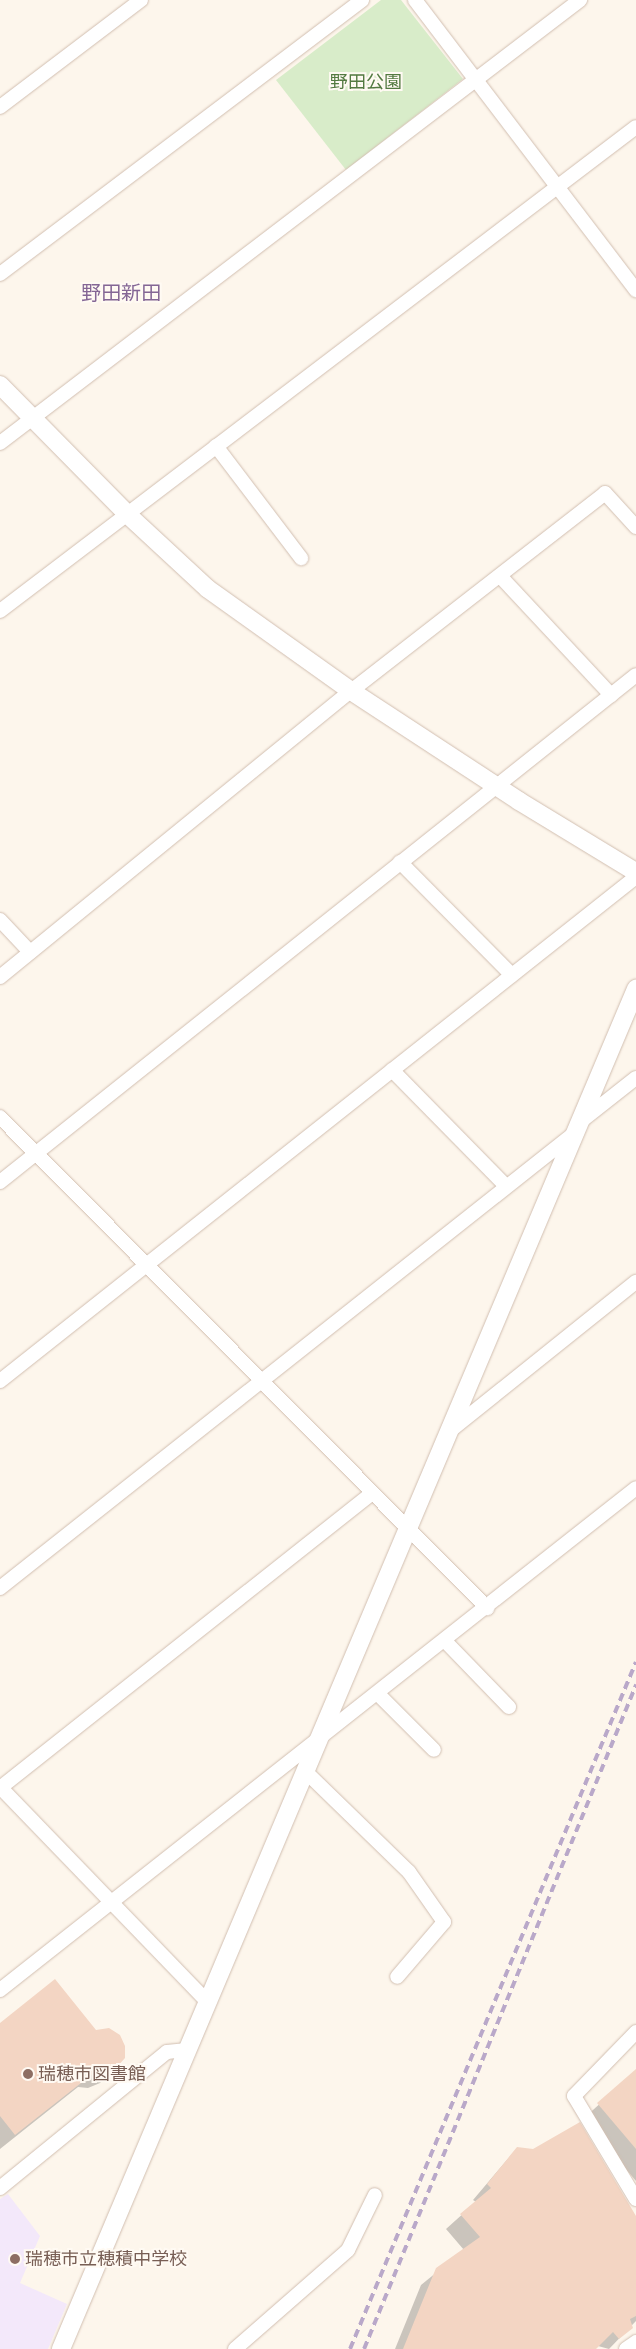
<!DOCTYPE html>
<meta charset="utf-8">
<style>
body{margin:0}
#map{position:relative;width:636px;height:2349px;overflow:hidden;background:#fdf6ec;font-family:Poppins,"Noto Sans JP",sans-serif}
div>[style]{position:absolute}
.education>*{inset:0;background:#f3e8fa}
.green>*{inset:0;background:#d8ecc9}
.shadow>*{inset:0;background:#0003}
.building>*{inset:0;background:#f3d5c3}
.roads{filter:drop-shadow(0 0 1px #d1beb0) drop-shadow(0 0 1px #d1beb0)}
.minor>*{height:14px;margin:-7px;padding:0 7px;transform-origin:7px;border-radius:7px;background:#fff}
.tertiary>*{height:18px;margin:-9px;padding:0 9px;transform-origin:9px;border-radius:9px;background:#fff}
.rail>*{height:4px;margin-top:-2px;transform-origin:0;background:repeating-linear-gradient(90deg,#b9a8c9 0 8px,transparent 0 13px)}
.dots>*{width:14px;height:14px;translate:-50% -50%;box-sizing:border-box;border:2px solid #fffaf3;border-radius:50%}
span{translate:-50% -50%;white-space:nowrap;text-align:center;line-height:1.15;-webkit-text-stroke:4px #fffaf3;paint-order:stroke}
.park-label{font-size:18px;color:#537a41}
.education-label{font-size:18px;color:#785e54}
.left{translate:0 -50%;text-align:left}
.quarter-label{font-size:20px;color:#846695}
</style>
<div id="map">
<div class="education">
<i style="clip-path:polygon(8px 2194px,40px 2236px,20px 2283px,67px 2304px,48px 2349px,0 2349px,0 2199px)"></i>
</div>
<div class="green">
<i style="clip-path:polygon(381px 0,401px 0,463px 79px,346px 170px,276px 80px)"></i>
</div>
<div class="shadow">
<i style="clip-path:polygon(0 2024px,95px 2031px,115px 2068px,100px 2083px,88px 2088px,78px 2087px,0 2149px)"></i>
<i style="clip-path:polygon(636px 2071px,636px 2181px,583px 2119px)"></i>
<i style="clip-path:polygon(517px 2148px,636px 2221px,636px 2321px,609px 2349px,598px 2346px,595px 2349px,395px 2349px,421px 2285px,464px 2250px,446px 2229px,476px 2202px,473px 2200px)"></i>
</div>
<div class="building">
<i style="clip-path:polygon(55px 1979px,96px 2030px,109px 2028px,120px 2035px,125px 2046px,125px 2058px,116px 2068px,104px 2074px,95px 2072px,15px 2135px,0 2116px,0 2023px)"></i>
<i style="clip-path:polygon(636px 2069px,636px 2149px,597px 2103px)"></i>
<i style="clip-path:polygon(580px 2122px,636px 2216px,636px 2316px,630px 2319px,633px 2328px,619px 2339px,613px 2332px,596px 2349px,403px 2349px,436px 2268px,480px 2237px,460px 2214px,491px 2188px,487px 2184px,517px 2147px,533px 2149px)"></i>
</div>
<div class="roads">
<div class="minor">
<i style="left:415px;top:0;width:365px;rotate:52.7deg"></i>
<i style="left:0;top:107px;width:177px;rotate:-37.2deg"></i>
<i style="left:0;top:274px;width:454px;rotate:-37.1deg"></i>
<i style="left:0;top:443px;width:730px;rotate:-37.37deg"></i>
<i style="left:216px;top:446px;width:141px;rotate:52.8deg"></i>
<i style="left:500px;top:576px;width:163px;rotate:47deg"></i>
<i style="left:0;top:611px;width:799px;rotate:-37.27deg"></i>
<i style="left:400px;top:862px;width:159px;rotate:45.3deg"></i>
<i style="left:0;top:920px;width:44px;rotate:46.8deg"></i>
<i style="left:0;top:977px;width:453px;rotate:-39.2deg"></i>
<i style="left:351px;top:691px;width:322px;rotate:-37.9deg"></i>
<i style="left:605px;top:493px;width:46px;rotate:47.6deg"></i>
<i style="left:392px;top:1070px;width:161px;rotate:45.5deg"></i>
<i style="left:0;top:1117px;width:692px;rotate:45.23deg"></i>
<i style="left:580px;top:1122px;width:71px;rotate:-38.2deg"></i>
<i style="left:0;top:1182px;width:813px;rotate:-38.56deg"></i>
<i style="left:0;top:1381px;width:811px;rotate:-38.4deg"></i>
<i style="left:451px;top:1430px;width:237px;rotate:-38.7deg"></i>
<i style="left:0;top:1588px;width:735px;rotate:-38.37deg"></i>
<i style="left:445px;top:1641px;width:92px;rotate:45.9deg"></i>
<i style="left:378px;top:1694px;width:79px;rotate:45deg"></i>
<i style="left:305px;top:1771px;width:145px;rotate:44.2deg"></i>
<i style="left:409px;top:1872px;width:61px;rotate:55deg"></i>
<i style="left:444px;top:1922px;width:72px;rotate:130.5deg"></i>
<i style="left:0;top:1787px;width:298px;rotate:46deg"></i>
<i style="left:0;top:1788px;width:475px;rotate:-38.4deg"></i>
<i style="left:0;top:1990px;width:810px;rotate:-38.28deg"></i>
<i style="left:636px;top:2032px;width:89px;rotate:134.1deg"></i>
<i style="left:574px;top:2096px;width:120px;rotate:59deg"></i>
<i style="left:0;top:2188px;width:215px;rotate:-39.2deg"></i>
<i style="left:167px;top:2052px;width:20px;rotate:-6deg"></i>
<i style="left:235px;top:2349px;width:150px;rotate:-41.2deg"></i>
<i style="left:348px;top:2250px;width:61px;rotate:-63.9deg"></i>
<i style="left:626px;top:2349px;width:12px;rotate:-35deg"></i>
</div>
<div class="tertiary">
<i style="left:0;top:385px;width:181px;rotate:45.4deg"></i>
<i style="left:127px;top:514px;width:110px;rotate:42.8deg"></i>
<i style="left:208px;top:589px;width:176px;rotate:35.5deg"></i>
<i style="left:351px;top:691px;width:201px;rotate:33.2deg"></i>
<i style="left:519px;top:801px;width:137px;rotate:31.3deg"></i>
<i style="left:61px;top:2349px;width:1477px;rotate:-67.08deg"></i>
</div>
</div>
<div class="rail">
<i style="left:350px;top:2349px;width:744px;rotate:-67.4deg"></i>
<i style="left:364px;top:2349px;width:718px;rotate:-67.72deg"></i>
</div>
<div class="dots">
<i style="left:28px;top:2074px;background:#8d6e63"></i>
<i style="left:15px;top:2259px;background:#8d6e63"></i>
</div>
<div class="park-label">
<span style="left:366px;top:82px">野田公園</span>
</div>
<div class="education-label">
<span class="left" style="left:38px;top:2074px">瑞穂市図書館</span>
<span class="left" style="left:25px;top:2259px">瑞穂市立穂積中学校</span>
</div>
<div class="quarter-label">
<span style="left:121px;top:293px">野田新田</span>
</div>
</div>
